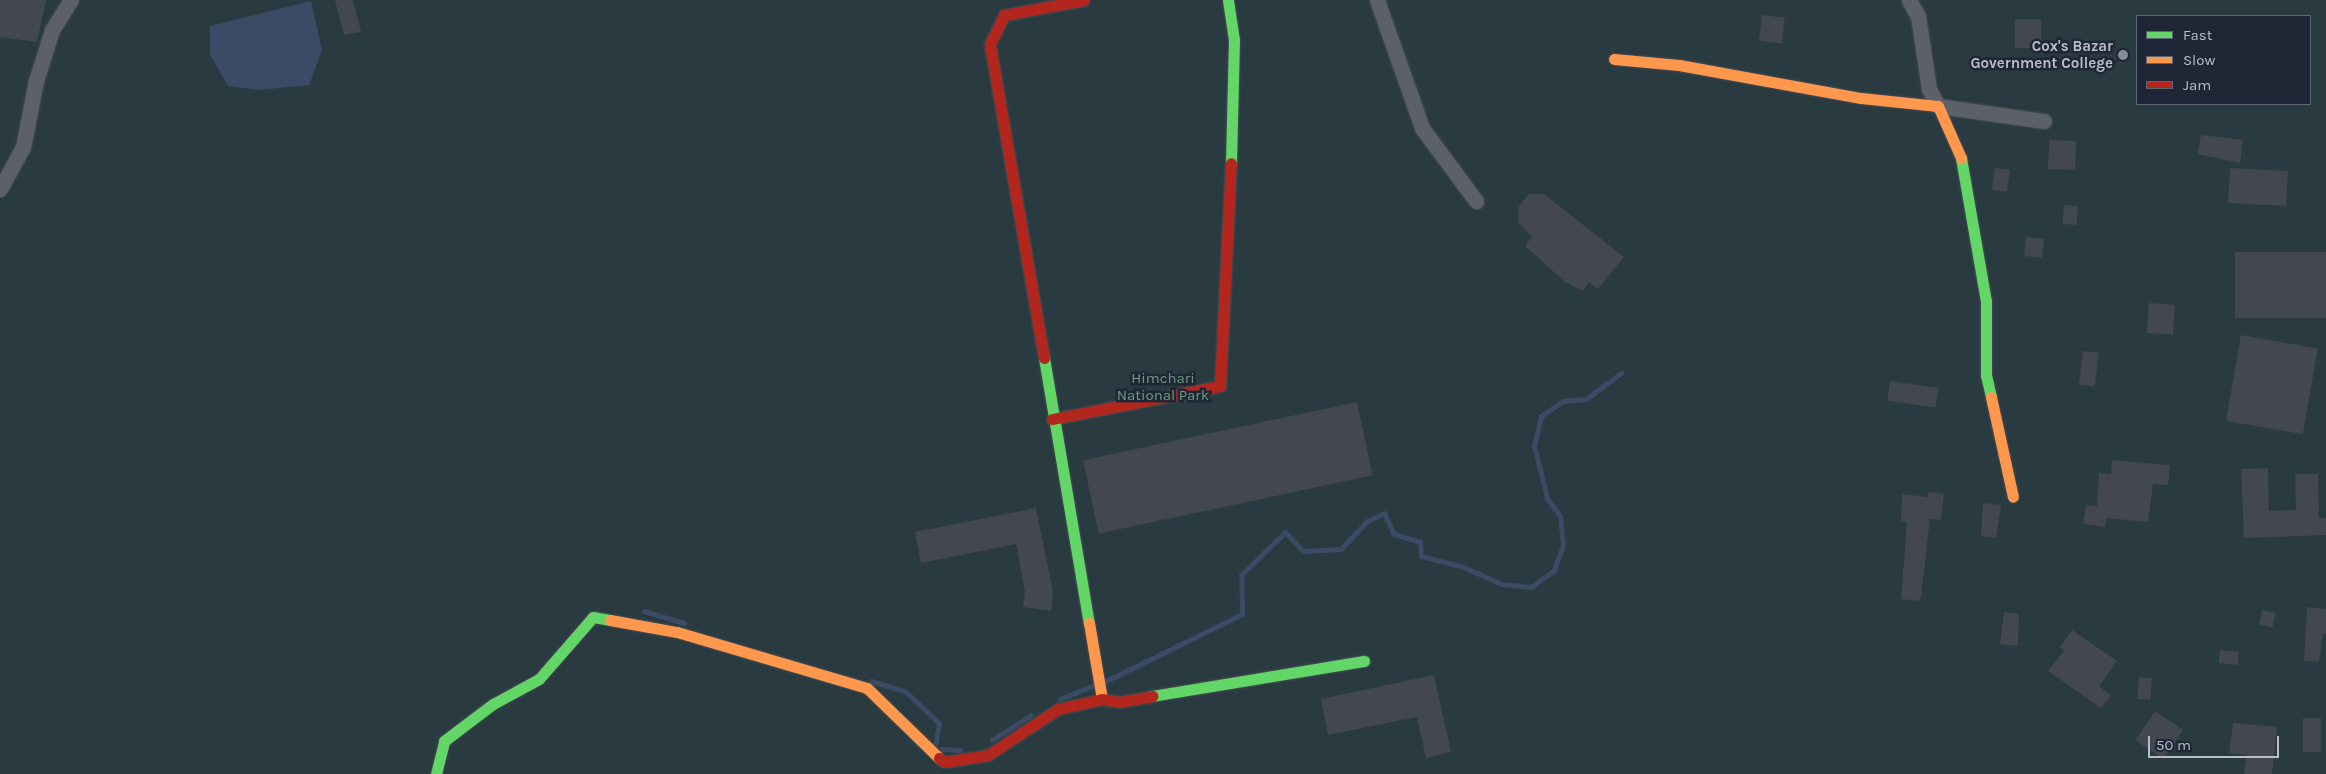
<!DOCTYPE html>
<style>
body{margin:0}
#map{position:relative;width:2326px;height:774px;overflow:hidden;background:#2c313b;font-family:Karla,sans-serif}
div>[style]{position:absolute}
.green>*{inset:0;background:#293b40}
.water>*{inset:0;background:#3b4a65}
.stream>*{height:5px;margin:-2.5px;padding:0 2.5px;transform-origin:2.5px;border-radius:2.5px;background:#3b4a65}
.building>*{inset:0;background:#43474f;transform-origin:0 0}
.roads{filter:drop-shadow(0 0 1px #484c53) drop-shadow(0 0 1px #484c53)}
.street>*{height:15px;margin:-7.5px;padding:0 7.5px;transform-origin:7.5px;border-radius:7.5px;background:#5c6068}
.fast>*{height:11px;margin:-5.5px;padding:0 5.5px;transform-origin:5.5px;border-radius:5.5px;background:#63d668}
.slow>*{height:11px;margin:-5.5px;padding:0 5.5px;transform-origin:5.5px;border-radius:5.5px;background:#ff974d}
.jam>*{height:11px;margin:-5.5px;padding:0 5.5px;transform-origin:5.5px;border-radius:5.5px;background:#b3261e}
.dots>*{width:14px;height:14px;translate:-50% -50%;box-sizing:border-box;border:2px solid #1f2736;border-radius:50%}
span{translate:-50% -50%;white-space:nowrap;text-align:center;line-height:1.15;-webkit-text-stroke:5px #1f2736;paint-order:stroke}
.poi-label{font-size:15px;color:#b7bdcb;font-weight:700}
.right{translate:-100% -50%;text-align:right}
.park-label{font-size:15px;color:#6f9b7c}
.legend{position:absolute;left:2136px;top:15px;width:175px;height:90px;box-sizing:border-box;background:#1f2736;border:1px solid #5c6372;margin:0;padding:6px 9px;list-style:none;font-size:15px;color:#b7bdcb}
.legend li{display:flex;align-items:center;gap:10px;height:25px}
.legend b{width:25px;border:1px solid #5c6372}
.scale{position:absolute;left:2148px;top:736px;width:131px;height:22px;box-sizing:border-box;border:2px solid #b7bdcb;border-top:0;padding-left:6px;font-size:15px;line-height:18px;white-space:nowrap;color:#b7bdcb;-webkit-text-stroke:4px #1f2736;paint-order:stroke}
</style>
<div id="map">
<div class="green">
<i style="clip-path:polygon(evenodd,0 0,2326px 0,2326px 774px,0 774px,0 0,2137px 16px,2310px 16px,2310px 104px,2137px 104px,2137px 16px)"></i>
</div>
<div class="water">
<i style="clip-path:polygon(311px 1px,322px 50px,309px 85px,260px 90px,228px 86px,210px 55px,210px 26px)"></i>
</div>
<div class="stream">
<i style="left:644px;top:611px;width:42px;rotate:16.7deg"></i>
<i style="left:871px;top:681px;width:37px;rotate:17deg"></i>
<i style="left:906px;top:692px;width:45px;rotate:43.2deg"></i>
<i style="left:939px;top:723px;width:22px;rotate:100deg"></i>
<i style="left:1104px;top:682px;width:154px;rotate:-26.2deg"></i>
<i style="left:1242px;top:614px;width:39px;rotate:-91deg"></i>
<i style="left:1241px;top:575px;width:62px;rotate:-44.3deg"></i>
<i style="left:1285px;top:532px;width:26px;rotate:47deg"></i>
<i style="left:1303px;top:551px;width:38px;rotate:-3deg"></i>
<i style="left:1341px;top:549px;width:38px;rotate:-47deg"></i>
<i style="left:1367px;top:521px;width:19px;rotate:-25deg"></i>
<i style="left:1384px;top:513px;width:23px;rotate:65deg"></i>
<i style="left:1394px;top:534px;width:27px;rotate:17deg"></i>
<i style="left:1420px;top:542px;width:14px;rotate:86deg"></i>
<i style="left:1421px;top:556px;width:44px;rotate:14.3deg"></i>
<i style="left:1464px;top:567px;width:41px;rotate:24.7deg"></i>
<i style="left:1501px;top:584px;width:30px;rotate:6deg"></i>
<i style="left:1531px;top:587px;width:29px;rotate:-36deg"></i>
<i style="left:1554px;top:570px;width:27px;rotate:-70deg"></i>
<i style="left:1563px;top:545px;width:29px;rotate:-96deg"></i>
<i style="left:1560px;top:516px;width:22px;rotate:-126deg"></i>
<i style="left:1547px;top:498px;width:55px;rotate:-103.8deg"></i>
<i style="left:1534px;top:445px;width:30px;rotate:-76deg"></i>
<i style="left:1541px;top:416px;width:27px;rotate:-34deg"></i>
<i style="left:1563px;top:401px;width:23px;rotate:-5deg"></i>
<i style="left:1586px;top:399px;width:44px;rotate:-36.6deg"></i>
<i style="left:1060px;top:699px;width:37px;rotate:-22deg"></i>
<i style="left:992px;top:740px;width:46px;rotate:-32.7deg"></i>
<i style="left:941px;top:749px;width:19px;rotate:3deg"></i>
</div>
<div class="building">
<i style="clip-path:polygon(0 0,46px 0,37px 42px,0 37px)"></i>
<i style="clip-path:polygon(335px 0,353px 0,361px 32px,344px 35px)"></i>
<i style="left:1762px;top:15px;width:23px;height:26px;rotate:7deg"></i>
<i style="left:2015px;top:19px;width:26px;height:29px"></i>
<i style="clip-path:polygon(2201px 135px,2243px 140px,2240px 163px,2198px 154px)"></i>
<i style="left:2049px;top:140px;width:27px;height:29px;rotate:2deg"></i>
<i style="left:1995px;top:168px;width:15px;height:22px;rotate:8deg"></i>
<i style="left:2230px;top:168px;width:58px;height:35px;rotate:3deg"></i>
<i style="clip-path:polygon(1529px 194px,1544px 194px,1624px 257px,1598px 289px,1589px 282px,1583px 291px,1565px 282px,1525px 246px,1532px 237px,1518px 222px,1519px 206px)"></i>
<i style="left:2064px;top:205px;width:14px;height:19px;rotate:4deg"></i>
<i style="left:2026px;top:237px;width:18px;height:19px;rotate:6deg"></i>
<i style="left:2326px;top:252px;width:66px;height:91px;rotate:90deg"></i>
<i style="left:2149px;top:303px;width:26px;height:30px;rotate:4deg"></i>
<i style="left:2241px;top:335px;width:78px;height:87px;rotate:10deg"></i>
<i style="left:2083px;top:351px;width:16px;height:34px;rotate:7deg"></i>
<i style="left:1890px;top:381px;width:49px;height:20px;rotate:8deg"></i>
<i style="left:1357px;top:402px;width:75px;height:280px;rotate:78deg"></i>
<i style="clip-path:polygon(2112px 460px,2170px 465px,2168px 485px,2153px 484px,2148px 522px,2106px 518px,2105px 527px,2083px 524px,2086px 505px,2097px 506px,2099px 473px,2111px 474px)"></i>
<i style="clip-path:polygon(2268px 468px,2269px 511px,2296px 510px,2295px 474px,2318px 474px,2319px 518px,2326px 518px,2326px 535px,2244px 538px,2241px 469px)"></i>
<i style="clip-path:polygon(1929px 492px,1944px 494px,1941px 520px,1930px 519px,1921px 597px,1918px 601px,1901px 599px,1907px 522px,1901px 521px,1902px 494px,1928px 497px)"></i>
<i style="clip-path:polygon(1983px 503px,2001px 505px,1996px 538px,1981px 536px)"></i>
<i style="clip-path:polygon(1036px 508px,1053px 592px,1051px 611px,1023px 607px,1025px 592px,1016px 544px,921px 563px,915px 532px)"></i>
<i style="clip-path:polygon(2307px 607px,2326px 609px,2326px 634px,2323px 634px,2319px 662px,2304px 661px)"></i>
<i style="left:2262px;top:610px;width:14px;height:15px;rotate:12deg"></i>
<i style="clip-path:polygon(2004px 612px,2019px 614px,2018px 646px,2000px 644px)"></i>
<i style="clip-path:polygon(2072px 630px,2117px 661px,2099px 686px,2111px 696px,2101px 708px,2048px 671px,2064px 651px,2060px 647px)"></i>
<i style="left:2220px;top:650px;width:19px;height:13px;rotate:6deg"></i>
<i style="clip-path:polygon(1434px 675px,1451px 752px,1426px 758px,1417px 717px,1328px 735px,1321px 699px)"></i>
<i style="left:2139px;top:677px;width:13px;height:22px;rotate:4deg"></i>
<i style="left:2155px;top:711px;width:34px;height:35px;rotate:34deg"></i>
<i style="left:2303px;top:718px;width:18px;height:34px"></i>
<i style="clip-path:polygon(2233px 723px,2277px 727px,2272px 774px,2244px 774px,2247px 755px,2229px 753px)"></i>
</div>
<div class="roads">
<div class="street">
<i style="left:1377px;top:0;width:136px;rotate:70.6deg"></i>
<i style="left:1422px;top:128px;width:91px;rotate:53.5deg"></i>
<i style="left:1909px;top:0;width:18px;rotate:61deg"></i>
<i style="left:1918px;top:16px;width:74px;rotate:81.4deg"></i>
<i style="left:1929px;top:89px;width:19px;rotate:62deg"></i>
<i style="left:1938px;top:106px;width:107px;rotate:8.1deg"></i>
<i style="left:0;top:189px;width:48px;rotate:-61.3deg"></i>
<i style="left:23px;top:147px;width:67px;rotate:-78.9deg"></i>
<i style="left:36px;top:81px;width:53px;rotate:-72.6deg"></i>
<i style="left:52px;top:30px;width:36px;rotate:-58deg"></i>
</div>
<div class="fast">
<i style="left:1228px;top:0;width:40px;rotate:81.5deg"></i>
<i style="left:1234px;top:40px;width:123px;rotate:91.4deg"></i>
<i style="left:1961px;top:158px;width:145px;rotate:80.1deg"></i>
<i style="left:1986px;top:301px;width:74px;rotate:90deg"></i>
<i style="left:1986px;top:375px;width:23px;rotate:77deg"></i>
<i style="left:1044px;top:358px;width:269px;rotate:80.4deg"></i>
<i style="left:1152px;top:696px;width:215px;rotate:-9.4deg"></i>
<i style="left:436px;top:774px;width:34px;rotate:-76deg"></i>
<i style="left:444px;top:741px;width:61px;rotate:-37.1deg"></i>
<i style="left:493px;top:704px;width:52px;rotate:-28.5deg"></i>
<i style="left:539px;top:679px;width:82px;rotate:-48.9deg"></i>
<i style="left:593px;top:617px;width:17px;rotate:10deg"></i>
</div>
<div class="slow">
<i style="left:1614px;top:59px;width:65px;rotate:5.3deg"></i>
<i style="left:1679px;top:65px;width:185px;rotate:10.3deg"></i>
<i style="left:1861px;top:98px;width:77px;rotate:5.9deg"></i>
<i style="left:1938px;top:106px;width:57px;rotate:66.1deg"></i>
<i style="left:1991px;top:397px;width:102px;rotate:77.6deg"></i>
<i style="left:610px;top:620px;width:68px;rotate:10.2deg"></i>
<i style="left:677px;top:632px;width:198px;rotate:16.4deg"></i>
<i style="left:867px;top:688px;width:100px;rotate:44.2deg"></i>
<i style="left:1089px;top:623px;width:77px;rotate:80.3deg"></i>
</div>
<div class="jam">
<i style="left:1044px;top:358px;width:319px;rotate:-99.8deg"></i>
<i style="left:990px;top:44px;width:32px;rotate:-64deg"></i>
<i style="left:1004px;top:15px;width:81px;rotate:-10.6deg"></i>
<i style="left:1052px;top:419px;width:171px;rotate:-11.1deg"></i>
<i style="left:1220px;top:386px;width:223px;rotate:-87.2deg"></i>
<i style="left:939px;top:758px;width:6px;rotate:39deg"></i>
<i style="left:944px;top:762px;width:45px;rotate:-9deg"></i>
<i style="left:988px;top:755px;width:84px;rotate:-33.3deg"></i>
<i style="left:1058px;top:709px;width:45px;rotate:-12.8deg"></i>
<i style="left:1102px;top:699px;width:17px;rotate:10deg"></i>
<i style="left:1119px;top:702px;width:34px;rotate:-10deg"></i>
</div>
</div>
<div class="dots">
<i style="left:2123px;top:55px;background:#868c99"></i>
</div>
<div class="poi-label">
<span class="right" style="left:2113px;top:55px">Cox's Bazar<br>Government College</span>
</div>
<div class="park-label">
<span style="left:1163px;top:387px">Himchari<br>National Park</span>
</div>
<ul class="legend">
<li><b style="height:6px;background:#63d668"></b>Fast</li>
<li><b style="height:6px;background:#ff974d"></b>Slow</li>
<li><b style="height:6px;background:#b3261e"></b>Jam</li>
</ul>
<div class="scale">50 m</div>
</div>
